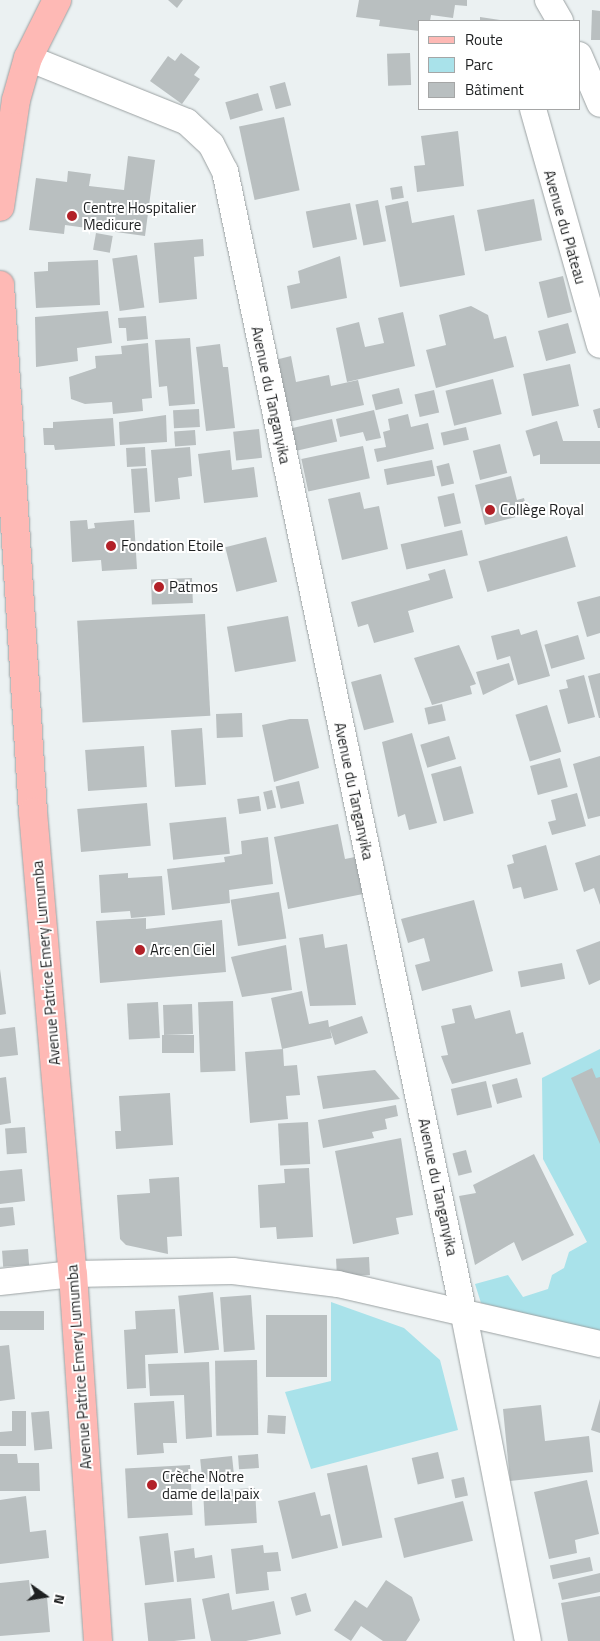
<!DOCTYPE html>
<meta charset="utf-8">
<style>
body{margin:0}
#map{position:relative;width:600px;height:1641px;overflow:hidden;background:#ebf1f2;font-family:"Titillium Web",sans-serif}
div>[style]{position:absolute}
.green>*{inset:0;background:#a9e2ea}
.building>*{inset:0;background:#b9bfc0;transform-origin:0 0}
.roads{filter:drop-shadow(0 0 1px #9ba1a2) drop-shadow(0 0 1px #9ba1a2)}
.minor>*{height:26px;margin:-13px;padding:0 13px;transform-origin:13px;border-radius:13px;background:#fff}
.major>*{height:28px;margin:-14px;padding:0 14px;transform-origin:14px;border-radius:14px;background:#feb9b5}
.dots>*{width:14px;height:14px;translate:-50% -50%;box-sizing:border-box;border:2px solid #fff;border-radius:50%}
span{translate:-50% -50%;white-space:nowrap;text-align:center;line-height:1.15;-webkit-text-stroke:4px #fff;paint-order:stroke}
.poi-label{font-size:15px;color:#1e2021}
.left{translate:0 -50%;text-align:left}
.street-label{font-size:15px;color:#1e2021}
.legend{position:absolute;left:418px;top:20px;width:162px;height:90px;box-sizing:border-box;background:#fff;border:1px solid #a5a6a6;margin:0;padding:6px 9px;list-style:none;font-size:15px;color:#1e2021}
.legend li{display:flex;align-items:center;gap:10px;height:25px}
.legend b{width:25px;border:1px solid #a5a6a6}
.north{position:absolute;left:20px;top:1571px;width:50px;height:50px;-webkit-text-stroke:4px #fff;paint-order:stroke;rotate:103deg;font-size:14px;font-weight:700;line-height:20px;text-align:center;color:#1e2021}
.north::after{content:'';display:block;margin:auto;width:18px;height:22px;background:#1e2021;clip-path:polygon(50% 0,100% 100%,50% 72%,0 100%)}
</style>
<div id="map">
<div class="green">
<i style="clip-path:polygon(600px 1049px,600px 1332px,481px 1303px,475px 1284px,508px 1275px,523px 1297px,548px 1289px,552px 1275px,564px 1268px,569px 1252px,587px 1242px,543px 1159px,542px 1078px)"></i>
<i style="clip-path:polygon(331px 1302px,404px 1328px,440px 1360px,458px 1430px,311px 1469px,285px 1392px,331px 1381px)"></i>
</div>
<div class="building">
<i style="clip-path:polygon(168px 0,183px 0,177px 8px)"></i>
<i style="clip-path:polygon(359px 0,467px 0,467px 6px,455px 5px,453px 18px,431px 15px,430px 21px,419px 21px,419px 31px,379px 26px,380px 20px,356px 17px)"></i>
<i style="clip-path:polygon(592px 10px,600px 11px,600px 40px,591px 40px)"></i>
<i style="clip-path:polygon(480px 17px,500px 20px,500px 21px,480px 21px)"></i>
<i style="clip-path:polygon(181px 53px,200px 67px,194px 75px,200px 79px,182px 104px,150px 81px,168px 56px,175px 61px)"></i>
<i style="left:410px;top:53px;width:32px;height:23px;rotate:88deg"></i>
<i style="left:285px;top:82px;width:24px;height:16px;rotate:75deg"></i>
<i style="left:258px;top:93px;width:18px;height:34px;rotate:74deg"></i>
<i style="left:284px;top:117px;width:75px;height:46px;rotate:78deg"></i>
<i style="clip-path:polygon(458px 131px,464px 186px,417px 192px,414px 166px,425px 165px,421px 136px)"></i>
<i style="clip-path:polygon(128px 156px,155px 160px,145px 236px,65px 225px,64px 234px,29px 230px,36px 178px,67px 182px,68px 171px,91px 174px,89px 186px,124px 190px)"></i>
<i style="left:402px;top:186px;width:12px;height:12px;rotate:81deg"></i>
<i style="left:534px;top:199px;width:42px;height:58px;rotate:79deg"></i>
<i style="left:378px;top:200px;width:42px;height:23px;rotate:79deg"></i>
<i style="clip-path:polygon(408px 201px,412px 223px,454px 215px,465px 275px,400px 287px,385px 206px)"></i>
<i style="left:350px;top:203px;width:37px;height:45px;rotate:79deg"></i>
<i style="left:96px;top:233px;width:17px;height:17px;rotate:10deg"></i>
<i style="clip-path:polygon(203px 239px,204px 256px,194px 257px,197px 299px,159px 303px,154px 243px)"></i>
<i style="left:137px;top:255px;width:53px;height:25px;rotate:82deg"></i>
<i style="clip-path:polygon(340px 256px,347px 298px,291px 309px,287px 286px,300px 283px,298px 271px)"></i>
<i style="clip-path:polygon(98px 260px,100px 305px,36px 308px,34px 272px,48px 271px,48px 262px)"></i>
<i style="left:563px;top:276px;width:37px;height:25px;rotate:76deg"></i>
<i style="clip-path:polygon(471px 306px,488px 315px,494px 339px,506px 336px,514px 367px,436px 388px,426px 350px,446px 345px,439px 315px)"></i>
<i style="clip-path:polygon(108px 311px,112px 343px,77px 348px,78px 361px,36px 367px,35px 317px)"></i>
<i style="clip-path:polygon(403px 312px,415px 366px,347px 382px,336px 328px,359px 322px,365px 347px,384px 343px,378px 318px)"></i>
<i style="clip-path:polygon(146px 316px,148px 339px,127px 341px,126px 328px,119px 328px,118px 318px)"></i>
<i style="left:568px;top:323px;width:31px;height:31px;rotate:75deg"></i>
<i style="clip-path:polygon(190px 338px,195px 404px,169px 406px,167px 386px,159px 387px,155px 340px)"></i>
<i style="clip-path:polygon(148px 343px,152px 398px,142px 399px,143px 411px,113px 414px,112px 402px,85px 404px,71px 399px,69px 377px,96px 368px,95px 356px,122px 354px,121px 346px)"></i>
<i style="clip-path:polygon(220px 344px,223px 367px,228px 367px,235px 428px,206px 431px,196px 347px)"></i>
<i style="clip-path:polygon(291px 356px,296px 382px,329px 375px,331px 386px,358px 380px,364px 405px,289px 422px,275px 360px)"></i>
<i style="left:570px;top:364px;width:43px;height:48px;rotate:78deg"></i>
<i style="left:493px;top:379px;width:36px;height:49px;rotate:76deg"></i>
<i style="left:399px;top:388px;width:16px;height:28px;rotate:76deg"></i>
<i style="left:434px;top:390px;width:23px;height:20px;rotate:77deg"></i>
<i style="clip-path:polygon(600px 408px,600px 428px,598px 428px,593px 410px)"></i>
<i style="left:199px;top:409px;width:18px;height:26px;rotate:87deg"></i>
<i style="clip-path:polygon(374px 410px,381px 438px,366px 441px,363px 432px,340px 437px,336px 419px)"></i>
<i style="clip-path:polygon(408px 414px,411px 427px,428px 423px,434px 449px,377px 462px,374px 449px,386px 447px,383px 432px,390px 430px,388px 419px)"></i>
<i style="clip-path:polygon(166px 415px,167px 442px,120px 445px,119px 422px)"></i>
<i style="clip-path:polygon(113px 418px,115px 446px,55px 450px,54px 445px,44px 445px,43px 428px,53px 428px,53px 422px)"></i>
<i style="left:332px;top:419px;width:23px;height:45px;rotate:77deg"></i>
<i style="left:557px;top:421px;width:27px;height:33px;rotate:73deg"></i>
<i style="left:466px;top:427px;width:13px;height:26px;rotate:77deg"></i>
<i style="left:259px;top:429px;width:29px;height:26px;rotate:84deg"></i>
<i style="left:195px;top:430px;width:15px;height:21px;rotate:86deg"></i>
<i style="left:600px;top:441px;width:23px;height:60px;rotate:90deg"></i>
<i style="left:500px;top:444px;width:30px;height:28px;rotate:76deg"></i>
<i style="left:363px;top:446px;width:33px;height:63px;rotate:78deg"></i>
<i style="left:145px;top:447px;width:19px;height:19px;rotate:87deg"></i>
<i style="clip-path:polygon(190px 447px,192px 476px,178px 478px,180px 499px,155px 502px,151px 450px)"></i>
<i style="clip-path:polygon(230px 450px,232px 470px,254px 467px,258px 497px,204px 503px,198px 454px)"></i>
<i style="left:432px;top:460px;width:16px;height:49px;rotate:79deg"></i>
<i style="left:449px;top:463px;width:21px;height:13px;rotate:76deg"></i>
<i style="left:147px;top:468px;width:44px;height:16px;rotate:86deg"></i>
<i style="clip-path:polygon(511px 476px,517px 500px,524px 498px,528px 514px,485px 525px,475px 485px)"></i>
<i style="clip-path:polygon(360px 492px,364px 509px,379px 506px,388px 549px,342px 560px,328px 499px)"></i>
<i style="left:454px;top:493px;width:31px;height:17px;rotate:77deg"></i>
<i style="clip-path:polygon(87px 520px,88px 529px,95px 528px,94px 523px,134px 520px,137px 569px,102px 571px,101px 560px,72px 562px,70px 521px)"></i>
<i style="left:462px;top:530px;width:26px;height:63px;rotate:77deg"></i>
<i style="left:567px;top:536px;width:32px;height:92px;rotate:74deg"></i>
<i style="left:266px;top:537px;width:46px;height:42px;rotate:76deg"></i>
<i style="clip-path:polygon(445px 569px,453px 598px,408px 611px,414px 632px,374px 643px,368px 624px,358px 627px,351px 602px,430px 580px,428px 574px)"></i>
<i style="left:192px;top:578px;width:25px;height:41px;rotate:88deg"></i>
<i style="clip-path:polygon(600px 596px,600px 633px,587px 637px,577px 602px)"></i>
<i style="left:205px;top:614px;width:102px;height:128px;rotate:87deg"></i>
<i style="left:288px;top:616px;width:46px;height:62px;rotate:80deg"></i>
<i style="clip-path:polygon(519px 629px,521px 635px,537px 630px,550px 676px,518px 685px,510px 656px,497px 660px,491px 636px)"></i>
<i style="left:578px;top:635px;width:25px;height:35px;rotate:74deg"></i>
<i style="clip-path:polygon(459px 645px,476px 684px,470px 686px,472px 694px,432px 705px,414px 658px)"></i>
<i style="clip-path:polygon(509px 663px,514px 680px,483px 695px,476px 672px)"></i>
<i style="clip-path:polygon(600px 673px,600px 718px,599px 718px,588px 676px)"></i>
<i style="left:381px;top:674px;width:50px;height:31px;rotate:75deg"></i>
<i style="clip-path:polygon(584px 675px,595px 717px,568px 724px,559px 690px,568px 688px,566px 680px)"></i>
<i style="left:442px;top:704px;width:17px;height:18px;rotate:77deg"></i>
<i style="left:547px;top:705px;width:49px;height:33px;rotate:73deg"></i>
<i style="left:242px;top:713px;width:24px;height:26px;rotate:88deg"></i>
<i style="clip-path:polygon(290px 719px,308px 719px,319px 768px,274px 782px,262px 725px)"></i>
<i style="left:202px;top:728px;width:57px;height:31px;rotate:86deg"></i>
<i style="clip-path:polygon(412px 733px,437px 823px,409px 830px,405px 814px,398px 817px,382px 742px)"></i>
<i style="left:449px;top:736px;width:24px;height:30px;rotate:73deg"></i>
<i style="left:144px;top:746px;width:41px;height:59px;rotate:86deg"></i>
<i style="clip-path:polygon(600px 756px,600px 816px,588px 819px,573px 764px)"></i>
<i style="left:560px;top:758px;width:30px;height:31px;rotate:75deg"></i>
<i style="left:461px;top:766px;width:49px;height:31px;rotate:75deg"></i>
<i style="left:299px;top:781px;width:23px;height:24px;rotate:77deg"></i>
<i style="left:272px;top:790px;width:18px;height:9px;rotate:77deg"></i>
<i style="clip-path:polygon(577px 793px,586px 826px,552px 835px,548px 822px,556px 820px,551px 800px)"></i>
<i style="left:259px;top:796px;width:15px;height:22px;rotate:82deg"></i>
<i style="left:147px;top:803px;width:43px;height:70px;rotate:85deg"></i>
<i style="left:226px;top:817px;width:37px;height:57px;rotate:84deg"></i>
<i style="clip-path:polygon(338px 824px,345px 859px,355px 857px,363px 894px,288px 909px,274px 837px)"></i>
<i style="clip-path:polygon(268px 837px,273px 884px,229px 890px,230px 903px,172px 910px,167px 869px,225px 862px,224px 857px,242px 854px,241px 841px)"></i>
<i style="clip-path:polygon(546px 845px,558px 890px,524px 899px,521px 887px,513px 889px,507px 865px,514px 863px,512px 855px)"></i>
<i style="clip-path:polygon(600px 855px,600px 905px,594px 888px,584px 892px,575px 863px)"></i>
<i style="clip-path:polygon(128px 873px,128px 878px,162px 876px,165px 915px,131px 918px,130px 911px,101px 913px,99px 875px)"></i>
<i style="left:279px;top:892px;width:47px;height:49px;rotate:81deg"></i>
<i style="clip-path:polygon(474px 900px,493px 971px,422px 991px,415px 965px,430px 961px,424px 938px,408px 943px,401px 919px)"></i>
<i style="clip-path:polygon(146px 918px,146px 929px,222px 920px,226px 972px,100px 983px,96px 921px)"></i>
<i style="clip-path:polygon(323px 934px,325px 948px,347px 944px,356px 1005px,310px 1006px,299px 938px)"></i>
<i style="clip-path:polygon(600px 941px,600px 980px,589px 985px,576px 950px)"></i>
<i style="clip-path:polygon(286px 945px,292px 990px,242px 997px,231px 957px)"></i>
<i style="left:562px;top:963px;width:16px;height:45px;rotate:79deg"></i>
<i style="clip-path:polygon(0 969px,6px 1014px,0 1015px)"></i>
<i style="clip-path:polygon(302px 991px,309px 1024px,328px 1020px,329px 1027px,362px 1016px,368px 1033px,335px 1045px,330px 1029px,332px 1038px,282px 1049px,271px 998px)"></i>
<i style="left:233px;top:1001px;width:70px;height:35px;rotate:88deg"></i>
<i style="left:158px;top:1002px;width:36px;height:31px;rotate:87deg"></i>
<i style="left:192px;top:1004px;width:30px;height:29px;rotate:88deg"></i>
<i style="clip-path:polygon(471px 1005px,475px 1019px,510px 1010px,516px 1034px,523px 1032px,531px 1064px,452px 1084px,441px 1056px,448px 1055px,441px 1026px,455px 1023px,452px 1009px)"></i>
<i style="clip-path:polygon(15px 1027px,18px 1055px,0 1057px,0 1029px)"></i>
<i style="left:194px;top:1035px;width:18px;height:32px;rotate:90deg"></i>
<i style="clip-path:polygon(283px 1049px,284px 1066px,297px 1065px,300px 1095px,286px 1096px,288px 1119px,250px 1123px,245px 1052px)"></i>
<i style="clip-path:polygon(592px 1068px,596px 1078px,600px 1077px,600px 1144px,571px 1078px)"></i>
<i style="clip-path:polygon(375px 1070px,400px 1099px,323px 1109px,317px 1076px)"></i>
<i style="clip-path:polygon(6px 1077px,11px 1123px,0 1125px,0 1078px)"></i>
<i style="left:517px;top:1078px;width:20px;height:26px;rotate:75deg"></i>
<i style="left:486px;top:1081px;width:27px;height:36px;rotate:77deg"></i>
<i style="clip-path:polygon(170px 1093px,173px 1145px,116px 1149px,115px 1131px,121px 1131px,119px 1096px)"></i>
<i style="clip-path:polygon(396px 1105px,398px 1116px,385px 1119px,387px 1129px,372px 1132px,374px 1138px,323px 1148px,318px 1120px)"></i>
<i style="left:308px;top:1122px;width:42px;height:30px;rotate:87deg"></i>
<i style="left:25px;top:1127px;width:26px;height:20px;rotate:86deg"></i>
<i style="clip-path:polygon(401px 1138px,413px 1215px,396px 1218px,399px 1234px,353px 1244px,335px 1151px)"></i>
<i style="left:466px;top:1150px;width:23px;height:14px;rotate:75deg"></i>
<i style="clip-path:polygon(534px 1154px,574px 1235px,522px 1261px,514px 1242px,475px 1265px,459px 1196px,476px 1193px,473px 1185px)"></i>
<i style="clip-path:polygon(309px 1168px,313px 1237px,277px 1239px,276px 1227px,260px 1228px,258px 1185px,285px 1183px,284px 1169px)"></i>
<i style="clip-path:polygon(22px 1169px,25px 1201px,0 1204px,0 1171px)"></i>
<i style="clip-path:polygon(179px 1177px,182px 1236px,167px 1237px,168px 1254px,126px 1245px,120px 1239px,117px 1195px,150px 1193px,149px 1179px)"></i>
<i style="clip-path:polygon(13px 1207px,15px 1225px,0 1227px,0 1208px)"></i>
<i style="left:28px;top:1249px;width:16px;height:26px;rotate:86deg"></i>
<i style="left:369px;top:1257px;width:18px;height:33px;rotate:87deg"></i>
<i style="left:213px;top:1292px;width:58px;height:35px;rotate:84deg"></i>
<i style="left:251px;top:1295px;width:55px;height:31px;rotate:86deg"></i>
<i style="clip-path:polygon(175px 1309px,178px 1353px,145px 1355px,146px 1388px,127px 1389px,124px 1330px,136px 1329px,135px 1311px)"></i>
<i style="left:44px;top:1311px;width:19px;height:44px;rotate:90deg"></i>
<i style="left:266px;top:1315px;width:61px;height:62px"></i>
<i style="clip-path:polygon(9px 1345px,15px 1399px,0 1401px,0 1346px)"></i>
<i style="left:257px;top:1360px;width:75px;height:42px;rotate:89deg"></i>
<i style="clip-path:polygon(209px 1362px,212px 1437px,186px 1439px,184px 1395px,150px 1396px,148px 1364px)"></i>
<i style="clip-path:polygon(600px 1399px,600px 1433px,591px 1430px)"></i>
<i style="clip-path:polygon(174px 1401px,177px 1443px,163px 1443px,164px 1453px,137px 1455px,134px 1403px)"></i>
<i style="clip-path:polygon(541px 1405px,545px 1441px,589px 1436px,593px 1472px,510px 1481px,503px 1409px)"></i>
<i style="clip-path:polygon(12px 1411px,26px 1411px,26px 1446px,0 1446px,0 1432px,12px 1431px)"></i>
<i style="left:49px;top:1411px;width:38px;height:18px;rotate:85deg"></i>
<i style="left:268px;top:1415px;width:18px;height:18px;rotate:3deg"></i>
<i style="left:438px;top:1452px;width:27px;height:27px;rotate:77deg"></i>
<i style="clip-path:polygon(0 1454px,17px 1454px,18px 1463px,39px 1463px,40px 1491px,0 1491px)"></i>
<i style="left:258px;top:1454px;width:14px;height:20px;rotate:86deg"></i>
<i style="left:232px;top:1456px;width:20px;height:32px;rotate:84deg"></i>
<i style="left:190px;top:1465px;width:50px;height:65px;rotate:87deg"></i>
<i style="left:367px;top:1465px;width:74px;height:41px;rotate:78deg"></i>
<i style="left:464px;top:1477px;width:19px;height:13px;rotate:78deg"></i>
<i style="clip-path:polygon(587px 1480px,599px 1534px,575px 1540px,577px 1553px,549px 1559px,534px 1492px)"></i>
<i style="left:255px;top:1488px;width:35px;height:52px;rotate:87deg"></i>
<i style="clip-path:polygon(315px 1492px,321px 1516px,330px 1514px,338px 1548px,292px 1559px,278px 1501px)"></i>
<i style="clip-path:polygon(26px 1496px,30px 1532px,46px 1530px,49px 1558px,0 1564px,0 1500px)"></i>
<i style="left:463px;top:1501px;width:41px;height:71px;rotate:76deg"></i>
<i style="left:168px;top:1533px;width:49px;height:29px;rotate:83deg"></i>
<i style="clip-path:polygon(263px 1545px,264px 1553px,278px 1552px,281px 1571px,267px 1572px,269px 1590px,236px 1594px,231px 1549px)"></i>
<i style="clip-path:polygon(194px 1548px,195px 1558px,212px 1555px,215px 1578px,177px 1582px,174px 1551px)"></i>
<i style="left:590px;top:1557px;width:14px;height:41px;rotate:78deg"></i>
<i style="clip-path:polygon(600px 1573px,600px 1592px,562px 1600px,558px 1583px)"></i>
<i style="clip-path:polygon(29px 1580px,31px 1598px,47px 1597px,50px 1632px,0 1636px,0 1583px)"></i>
<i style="clip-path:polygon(386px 1580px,412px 1597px,420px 1620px,406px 1641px,383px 1641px,361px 1626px,351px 1641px,334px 1630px,355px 1600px,367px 1608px)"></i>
<i style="clip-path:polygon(229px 1593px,232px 1610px,274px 1601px,281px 1634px,246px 1641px,211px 1641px,202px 1599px)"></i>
<i style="left:306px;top:1593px;width:19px;height:16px;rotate:74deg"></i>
<i style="clip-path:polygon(600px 1596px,600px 1641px,568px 1641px,561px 1603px)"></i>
<i style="left:191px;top:1598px;width:41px;height:47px;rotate:84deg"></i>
</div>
<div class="roads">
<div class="minor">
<i style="left:548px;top:0;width:24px;rotate:60deg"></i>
<i style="left:579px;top:55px;width:53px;rotate:66.8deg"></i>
<i style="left:28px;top:58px;width:171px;rotate:21.9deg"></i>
<i style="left:187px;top:122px;width:33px;rotate:43deg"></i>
<i style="left:211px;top:144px;width:30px;rotate:63deg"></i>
<i style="left:225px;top:171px;width:1164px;rotate:78.2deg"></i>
<i style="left:463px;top:1310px;width:337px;rotate:78.9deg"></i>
<i style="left:533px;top:109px;width:245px;rotate:74.2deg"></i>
<i style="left:0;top:1282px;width:73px;rotate:-6.3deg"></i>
<i style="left:73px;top:1274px;width:160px;rotate:-1.1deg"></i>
<i style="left:233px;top:1271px;width:106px;rotate:7.1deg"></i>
<i style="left:338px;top:1284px;width:269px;rotate:12.9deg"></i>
</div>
<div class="major">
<i style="left:0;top:207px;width:108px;rotate:-81.5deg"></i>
<i style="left:16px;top:100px;width:44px;rotate:-74.1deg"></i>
<i style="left:28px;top:58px;width:65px;rotate:-63.4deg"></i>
<i style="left:0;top:285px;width:528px;rotate:86.42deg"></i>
<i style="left:33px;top:812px;width:464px;rotate:85.1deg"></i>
<i style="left:73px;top:1274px;width:368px;rotate:86.1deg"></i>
</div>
</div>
<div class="dots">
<i style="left:72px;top:216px;background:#b22128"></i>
<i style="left:490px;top:510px;background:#b22128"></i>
<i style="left:111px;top:546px;background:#b22128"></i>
<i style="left:159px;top:587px;background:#b22128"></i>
<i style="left:140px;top:950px;background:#b22128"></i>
<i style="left:152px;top:1485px;background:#b22128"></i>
</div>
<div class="poi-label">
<span class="left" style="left:83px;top:216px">Centre Hospitalier<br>Medicure</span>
<span class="left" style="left:500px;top:510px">Collège Royal</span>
<span class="left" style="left:121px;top:546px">Fondation Etoile</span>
<span class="left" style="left:169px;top:587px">Patmos</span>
<span class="left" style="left:150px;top:950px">Arc en Ciel</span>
<span class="left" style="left:162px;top:1485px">Crèche Notre<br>dame de la paix</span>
</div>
<div class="street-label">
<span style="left:565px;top:227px;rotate:74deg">Avenue du Plateau</span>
<span style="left:271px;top:395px;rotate:78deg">Avenue du Tanganyika</span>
<span style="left:354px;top:791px;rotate:78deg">Avenue du Tanganyika</span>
<span style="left:46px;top:963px;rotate:-95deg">Avenue Patrice Emery Lumumba</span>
<span style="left:438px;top:1187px;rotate:78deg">Avenue du Tanganyika</span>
<span style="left:79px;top:1367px;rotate:-94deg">Avenue Patrice Emery Lumumba</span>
</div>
<ul class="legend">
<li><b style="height:6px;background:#feb9b5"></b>Route</li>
<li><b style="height:14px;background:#a9e2ea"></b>Parc</li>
<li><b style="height:14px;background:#b9bfc0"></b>Bâtiment</li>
</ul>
<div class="north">N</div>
</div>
